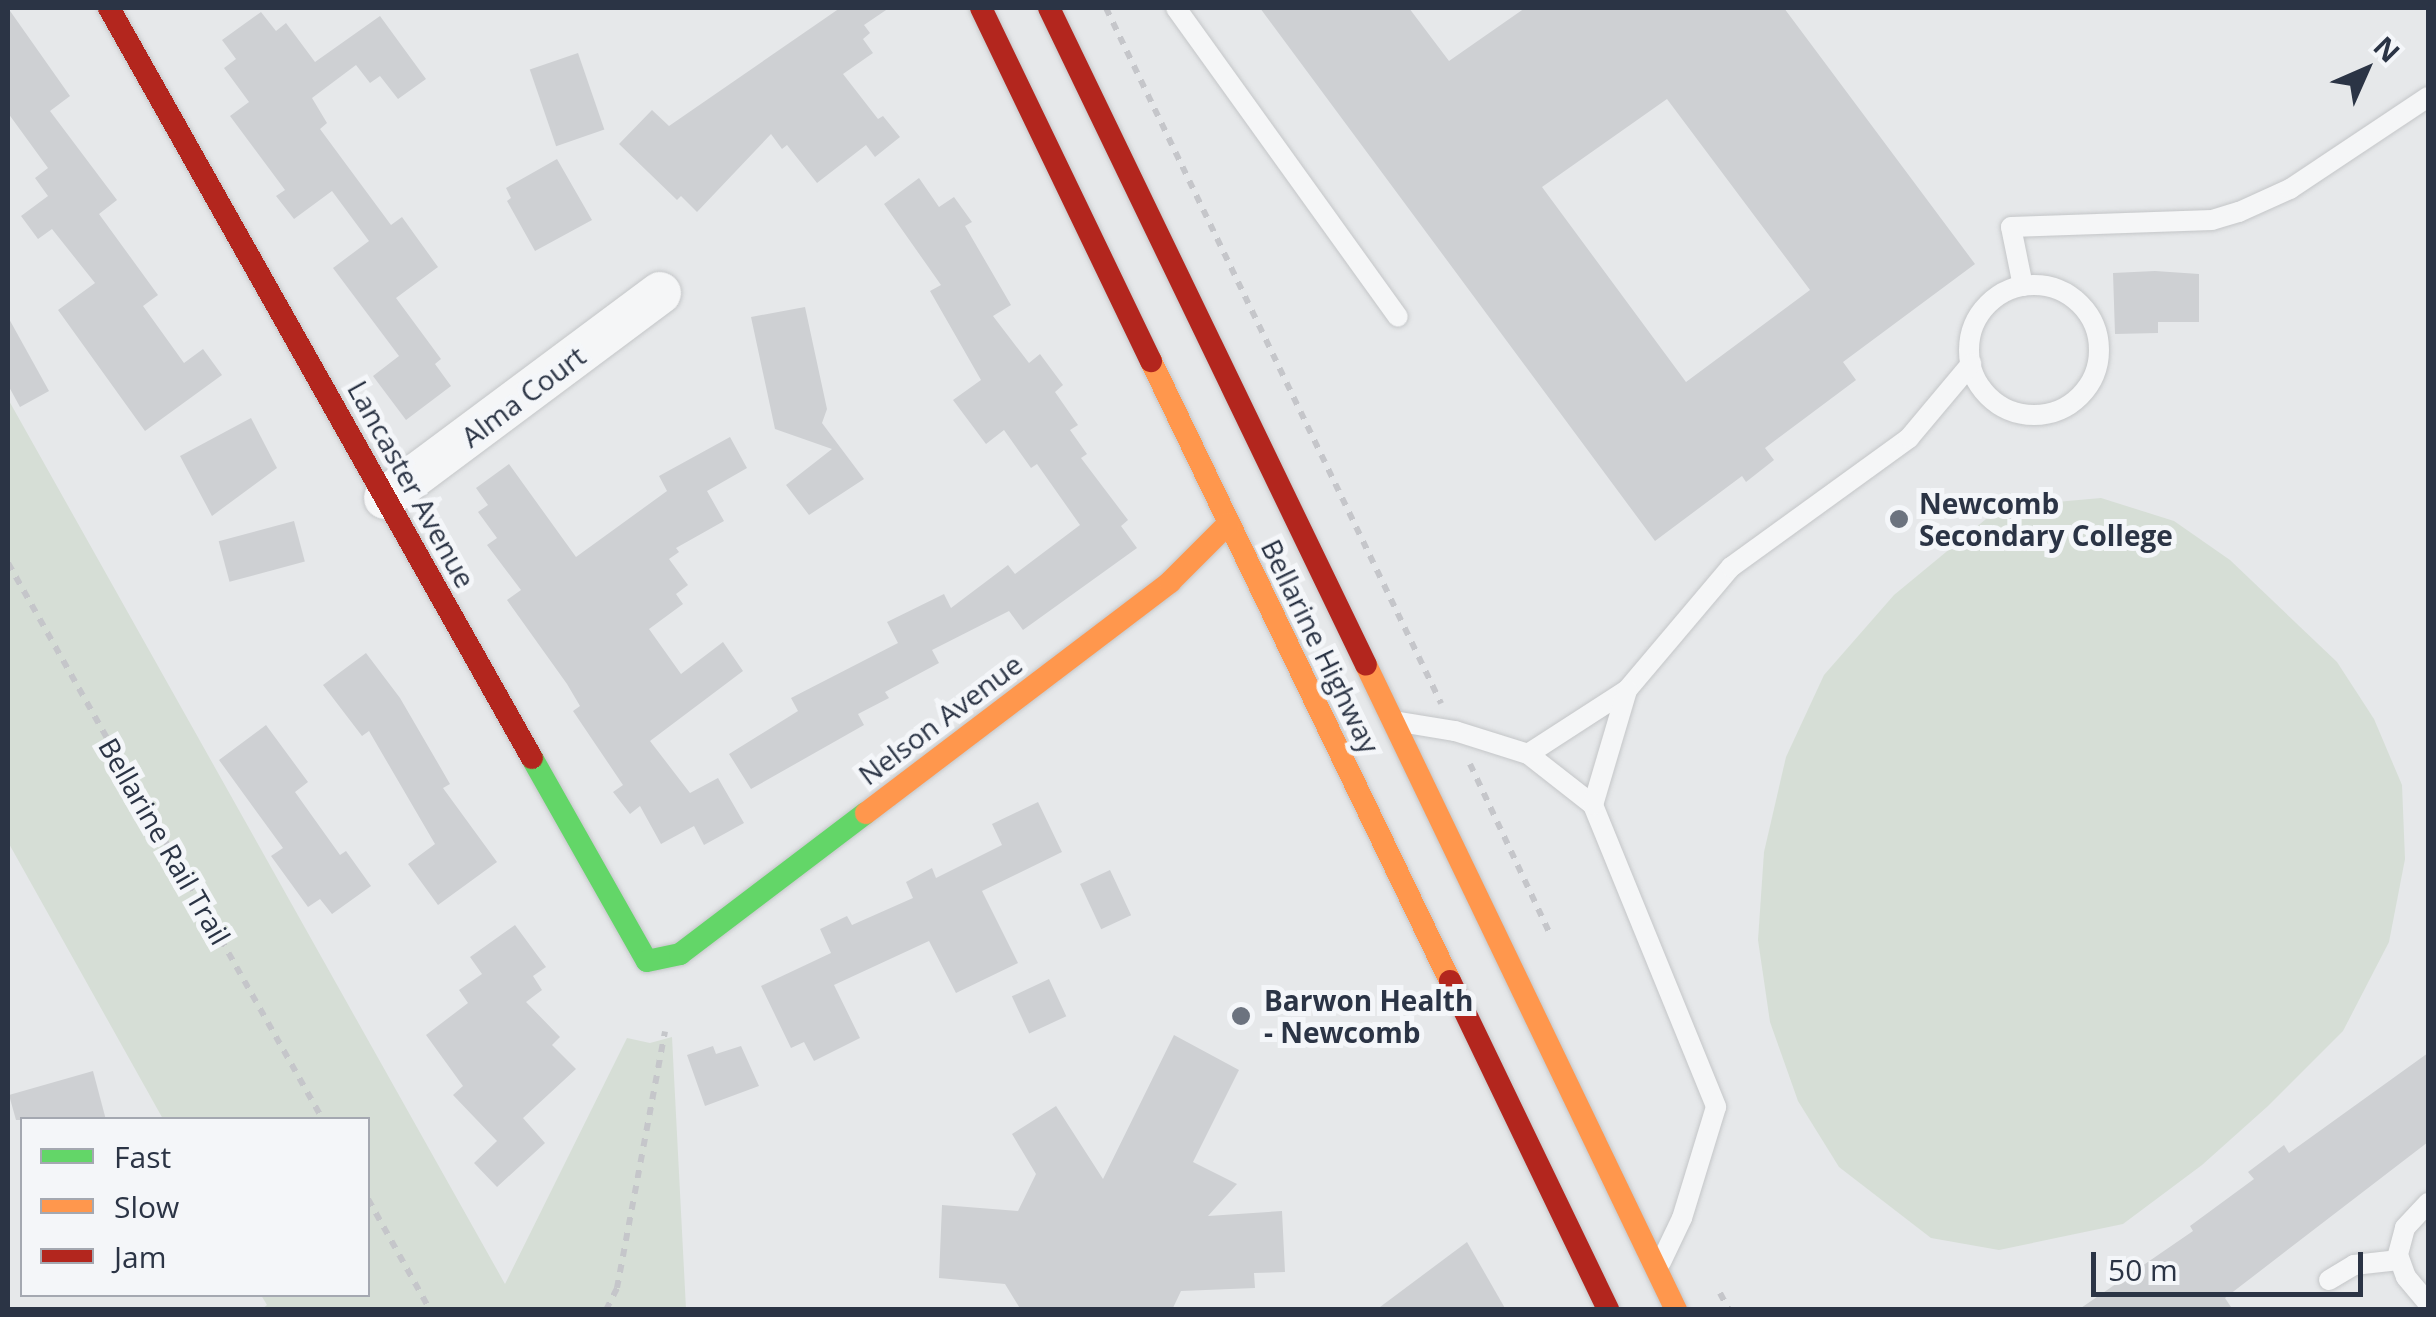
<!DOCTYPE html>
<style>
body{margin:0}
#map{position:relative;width:2436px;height:1317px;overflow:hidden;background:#e6e8ea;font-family:"Open Sans",sans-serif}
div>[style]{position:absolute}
.green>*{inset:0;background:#d6ded6}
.building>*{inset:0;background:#ced0d3;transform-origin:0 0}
.path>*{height:6px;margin-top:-3px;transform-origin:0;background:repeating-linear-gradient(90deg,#c5c6ca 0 8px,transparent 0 16px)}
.roads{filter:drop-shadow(0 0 2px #c4c6c8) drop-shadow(0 0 2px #c4c6c8)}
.lane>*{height:20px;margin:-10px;padding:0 10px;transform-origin:10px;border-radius:10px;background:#f5f6f7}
.lane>.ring{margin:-10px;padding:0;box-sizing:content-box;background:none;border:20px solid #f5f6f7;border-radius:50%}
.street>*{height:42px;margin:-21px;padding:0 21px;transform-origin:21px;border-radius:21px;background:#f5f6f7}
.fast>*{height:22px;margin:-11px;padding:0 11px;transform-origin:11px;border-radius:11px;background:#63d668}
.slow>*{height:22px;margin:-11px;padding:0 11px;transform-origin:11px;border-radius:11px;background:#ff974d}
.jam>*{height:22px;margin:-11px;padding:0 11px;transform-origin:11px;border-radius:11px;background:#b3261e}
.dots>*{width:28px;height:28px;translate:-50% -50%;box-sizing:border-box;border:5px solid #f4f6f9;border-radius:50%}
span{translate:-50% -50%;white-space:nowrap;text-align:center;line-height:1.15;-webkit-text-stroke:10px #f4f6f9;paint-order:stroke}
.street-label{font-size:28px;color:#2b3445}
.poi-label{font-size:28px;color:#2b3445;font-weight:700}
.left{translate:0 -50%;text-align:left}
.frame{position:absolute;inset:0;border:10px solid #2b3445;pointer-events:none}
.legend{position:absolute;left:20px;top:1117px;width:350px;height:180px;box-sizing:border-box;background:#f4f6f9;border:2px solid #a4a8b1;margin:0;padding:12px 18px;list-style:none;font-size:30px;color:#2b3445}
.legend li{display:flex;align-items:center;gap:20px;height:50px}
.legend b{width:50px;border:2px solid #a4a8b1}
.north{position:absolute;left:2316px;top:20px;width:100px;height:100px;-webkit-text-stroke:8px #f4f6f9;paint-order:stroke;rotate:45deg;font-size:28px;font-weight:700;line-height:40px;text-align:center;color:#2b3445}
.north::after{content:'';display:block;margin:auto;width:35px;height:45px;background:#2b3445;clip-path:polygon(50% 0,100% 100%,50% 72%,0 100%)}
.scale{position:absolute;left:2091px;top:1252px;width:272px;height:45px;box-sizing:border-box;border:5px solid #2b3445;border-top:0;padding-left:12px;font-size:30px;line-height:35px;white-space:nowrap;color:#2b3445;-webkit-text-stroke:8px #f4f6f9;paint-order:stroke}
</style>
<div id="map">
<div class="green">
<i style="clip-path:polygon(8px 399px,505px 1284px,627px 1038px,650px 1043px,672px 1037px,686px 1309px,262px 1309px,267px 1305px,261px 1295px,368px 1294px,368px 1120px,163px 1119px,8px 842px)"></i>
<i style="clip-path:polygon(2101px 498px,2174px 521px,2230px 560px,2337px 662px,2374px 719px,2402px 785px,2405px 859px,2389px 942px,2343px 1031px,2268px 1106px,2202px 1165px,2123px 1224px,1999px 1250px,1931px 1238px,1839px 1167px,1798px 1101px,1770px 1022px,1758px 940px,1764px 852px,1786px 757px,1824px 675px,1894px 595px,1986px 519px,2034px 504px)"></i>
</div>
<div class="building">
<i style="clip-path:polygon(8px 8px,70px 96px,50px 111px,117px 200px,99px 214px,158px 295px,143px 306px,184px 363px,203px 349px,222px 375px,145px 431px,58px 310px,95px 283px,52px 229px,38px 239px,21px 216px,48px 196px,35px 178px,48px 168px,8px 113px)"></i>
<i style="clip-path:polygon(840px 8px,889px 8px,864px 25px,870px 33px,863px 39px,873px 53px,843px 74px,878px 119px,883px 116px,900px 137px,875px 157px,866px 145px,817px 183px,787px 145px,782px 149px,771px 134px,697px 212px,681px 196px,677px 200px,619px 144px,652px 110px,669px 126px)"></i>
<i style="clip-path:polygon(evenodd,1260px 8px,1409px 8px,1449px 61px,1525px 8px,1784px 8px,1975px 264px,1843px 362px,1856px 380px,1765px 448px,1774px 460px,1746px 482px,1742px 476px,1655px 541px,1260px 8px,1667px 99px,1810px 290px,1686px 382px,1542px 187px,1667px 99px)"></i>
<i style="clip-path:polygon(261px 12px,276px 31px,286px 23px,315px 62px,380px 16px,426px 79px,398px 99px,380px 76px,370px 83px,356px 65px,312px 98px,327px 123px,320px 129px,391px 225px,402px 217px,438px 267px,396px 298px,441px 359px,435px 364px,451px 386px,406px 420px,373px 376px,399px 356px,333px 268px,369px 241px,332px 191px,294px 219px,276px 196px,285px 190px,230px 116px,249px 102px,224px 68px,236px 59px,222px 40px)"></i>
<i style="left:578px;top:53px;width:81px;height:51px;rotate:71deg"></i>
<i style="clip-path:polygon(557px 159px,592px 220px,535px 251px,507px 201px,511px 198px,506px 188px)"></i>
<i style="clip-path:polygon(919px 178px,939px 207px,954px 197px,972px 222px,965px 226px,1011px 305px,993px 316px,1029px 363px,1040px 354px,1063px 385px,1055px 392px,1078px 425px,1070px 430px,1087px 454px,1081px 458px,1128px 520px,1121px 526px,1137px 548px,1023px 630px,1009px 611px,932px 650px,939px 663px,885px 692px,889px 698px,858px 714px,864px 725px,751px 789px,729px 754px,798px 711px,791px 698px,898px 643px,887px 622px,944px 594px,951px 608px,1008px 565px,1015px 574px,1080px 525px,1037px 464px,1031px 468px,1004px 430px,986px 444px,953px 400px,981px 380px,930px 291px,941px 285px,884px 204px)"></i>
<i style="clip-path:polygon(2155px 271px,2199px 274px,2199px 322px,2158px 322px,2158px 333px,2115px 334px,2113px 273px)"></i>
<i style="clip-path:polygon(805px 307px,827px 409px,822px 423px,864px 479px,809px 515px,786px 485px,832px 449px,775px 429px,751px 317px)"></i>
<i style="clip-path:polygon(8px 317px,49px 391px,20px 407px,8px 385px)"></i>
<i style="clip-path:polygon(251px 418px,277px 468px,212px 516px,180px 456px)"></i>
<i style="clip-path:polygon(730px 437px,747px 468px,707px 491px,724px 521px,676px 548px,679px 552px,669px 559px,688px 585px,676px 594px,683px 604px,649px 629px,681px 674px,723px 642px,743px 671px,650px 741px,690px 793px,718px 778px,744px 823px,704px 845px,694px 826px,661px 844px,640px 806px,630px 814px,613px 792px,623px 785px,573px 711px,580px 706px,567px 684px,507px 600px,521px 590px,487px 545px,497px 538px,478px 512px,488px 505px,476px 488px,509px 464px,576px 557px,667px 491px,659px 476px)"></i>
<i style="left:294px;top:521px;width:42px;height:78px;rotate:75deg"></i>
<i style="clip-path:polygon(366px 653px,400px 698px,439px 765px,450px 784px,443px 788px,497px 862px,438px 905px,408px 864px,435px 844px,369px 731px,362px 736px,323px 685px)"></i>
<i style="clip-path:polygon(266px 725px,308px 782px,295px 792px,340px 855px,346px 851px,371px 886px,332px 914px,320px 899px,308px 907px,271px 856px,283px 848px,219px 760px)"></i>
<i style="clip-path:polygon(1038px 802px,1062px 852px,982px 891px,1018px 963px,956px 993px,929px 941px,834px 985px,860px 1038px,814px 1061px,804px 1042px,791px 1048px,761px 986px,831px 953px,820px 929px,847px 916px,852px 925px,913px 898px,906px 882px,932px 868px,936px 878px,1002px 845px,992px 824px)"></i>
<i style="left:1110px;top:870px;width:50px;height:33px;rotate:65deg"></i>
<i style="clip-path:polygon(515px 925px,546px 967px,533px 976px,542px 990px,526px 1002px,560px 1037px,552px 1045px,576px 1069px,523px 1118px,545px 1143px,497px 1187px,474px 1163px,497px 1141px,453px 1095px,463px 1086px,426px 1035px,468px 1003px,459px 990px,482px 974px,470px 957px)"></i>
<i style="left:1049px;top:979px;width:41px;height:41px;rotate:65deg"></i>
<i style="clip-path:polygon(1174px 1035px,1239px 1070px,1193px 1162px,1237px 1184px,1208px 1216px,1282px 1211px,1285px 1272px,1254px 1273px,1255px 1288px,1181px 1291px,1172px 1310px,1021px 1310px,1005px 1284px,939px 1278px,942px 1205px,1018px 1211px,1036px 1174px,1012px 1134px,1056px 1106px,1103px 1179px)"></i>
<i style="clip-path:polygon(713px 1046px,716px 1054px,741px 1046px,759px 1086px,705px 1106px,687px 1055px)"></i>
<i style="clip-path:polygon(2428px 1053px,2428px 1142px,2225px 1298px,2233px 1310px,2078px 1310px,2193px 1231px,2190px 1226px,2254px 1179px,2248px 1172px,2284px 1145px,2289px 1153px)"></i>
<i style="clip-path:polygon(93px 1071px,106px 1120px,16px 1120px,9px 1095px)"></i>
<i style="clip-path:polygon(1467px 1242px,1506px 1310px,1376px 1310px)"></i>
</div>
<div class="path">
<i style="left:1106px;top:8px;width:772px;rotate:64.27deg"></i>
<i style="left:8px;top:563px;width:640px;rotate:60.51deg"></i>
<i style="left:1470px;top:764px;width:188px;rotate:64.8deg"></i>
<i style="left:368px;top:1199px;width:127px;rotate:60.8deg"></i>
<i style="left:1720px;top:1293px;width:19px;rotate:62deg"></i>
<i style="left:606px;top:1310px;width:25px;rotate:-63deg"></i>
<i style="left:617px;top:1288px;width:261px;rotate:-79.4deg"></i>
</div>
<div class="roads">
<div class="lane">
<i style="left:1176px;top:8px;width:380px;rotate:54.3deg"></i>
<i class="ring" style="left:1969px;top:285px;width:110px;height:110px"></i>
<i style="left:2023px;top:286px;width:60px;rotate:-101.5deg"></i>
<i style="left:2011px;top:227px;width:201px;rotate:-2deg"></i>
<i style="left:2212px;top:220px;width:28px;rotate:-17deg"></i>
<i style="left:2239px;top:212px;width:56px;rotate:-24.3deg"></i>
<i style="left:2290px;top:189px;width:166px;rotate:-33.7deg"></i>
<i style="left:1400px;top:722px;width:56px;rotate:9.3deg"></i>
<i style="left:1455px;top:731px;width:77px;rotate:17.5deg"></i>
<i style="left:1528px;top:754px;width:83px;rotate:38.1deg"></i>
<i style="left:1593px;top:805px;width:326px;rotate:67.8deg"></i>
<i style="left:1716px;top:1107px;width:116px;rotate:107deg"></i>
<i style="left:1682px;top:1218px;width:49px;rotate:115.5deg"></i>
<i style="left:1528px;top:754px;width:118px;rotate:-32.9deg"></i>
<i style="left:1627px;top:690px;width:161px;rotate:-49.8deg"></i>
<i style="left:1731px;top:567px;width:220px;rotate:-35.9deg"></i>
<i style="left:1909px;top:438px;width:97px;rotate:-50deg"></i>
<i style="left:1593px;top:805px;width:120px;rotate:-73.5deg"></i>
<i style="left:2428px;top:1203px;width:34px;rotate:133deg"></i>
<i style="left:2405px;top:1228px;width:28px;rotate:105deg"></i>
<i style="left:2398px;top:1255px;width:23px;rotate:70deg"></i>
<i style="left:2406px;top:1277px;width:34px;rotate:50deg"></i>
<i style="left:2329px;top:1280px;width:29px;rotate:-31deg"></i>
<i style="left:2354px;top:1265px;width:45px;rotate:-6.3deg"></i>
</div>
<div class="street">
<i style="left:385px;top:498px;width:343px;rotate:-36.7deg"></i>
</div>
<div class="fast">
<i style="left:532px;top:758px;width:233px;rotate:60.5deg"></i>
<i style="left:647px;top:961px;width:34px;rotate:-12deg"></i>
<i style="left:680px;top:954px;width:233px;rotate:-37.2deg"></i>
</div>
<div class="slow">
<i style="left:1151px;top:361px;width:688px;rotate:64.25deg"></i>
<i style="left:1366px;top:665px;width:716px;rotate:64.33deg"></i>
<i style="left:866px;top:813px;width:382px;rotate:-37.2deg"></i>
<i style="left:1170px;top:582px;width:83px;rotate:-45deg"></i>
</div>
<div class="jam">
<i style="left:109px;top:8px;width:861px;rotate:60.58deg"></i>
<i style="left:981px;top:8px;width:392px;rotate:64.3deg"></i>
<i style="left:1049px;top:8px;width:729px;rotate:64.24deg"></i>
<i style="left:1450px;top:981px;width:365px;rotate:64.3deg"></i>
</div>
</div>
<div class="dots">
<i style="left:1899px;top:519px;background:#6c737f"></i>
<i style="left:1241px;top:1016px;background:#6c737f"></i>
</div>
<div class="street-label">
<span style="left:523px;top:396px;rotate:-37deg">Alma Court</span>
<span style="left:412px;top:484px;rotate:61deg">Lancaster Avenue</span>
<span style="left:1321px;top:646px;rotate:64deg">Bellarine Highway</span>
<span style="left:940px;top:719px;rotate:-37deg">Nelson Avenue</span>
<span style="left:165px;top:841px;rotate:60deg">Bellarine Rail Trail</span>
</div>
<div class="poi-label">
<span class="left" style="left:1919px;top:519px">Newcomb<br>Secondary College</span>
<span class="left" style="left:1264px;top:1016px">Barwon Health<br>- Newcomb</span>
</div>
<div class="frame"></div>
<ul class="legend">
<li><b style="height:12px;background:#63d668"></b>Fast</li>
<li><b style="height:12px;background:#ff974d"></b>Slow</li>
<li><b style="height:12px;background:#b3261e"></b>Jam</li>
</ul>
<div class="north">N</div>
<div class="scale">50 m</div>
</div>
